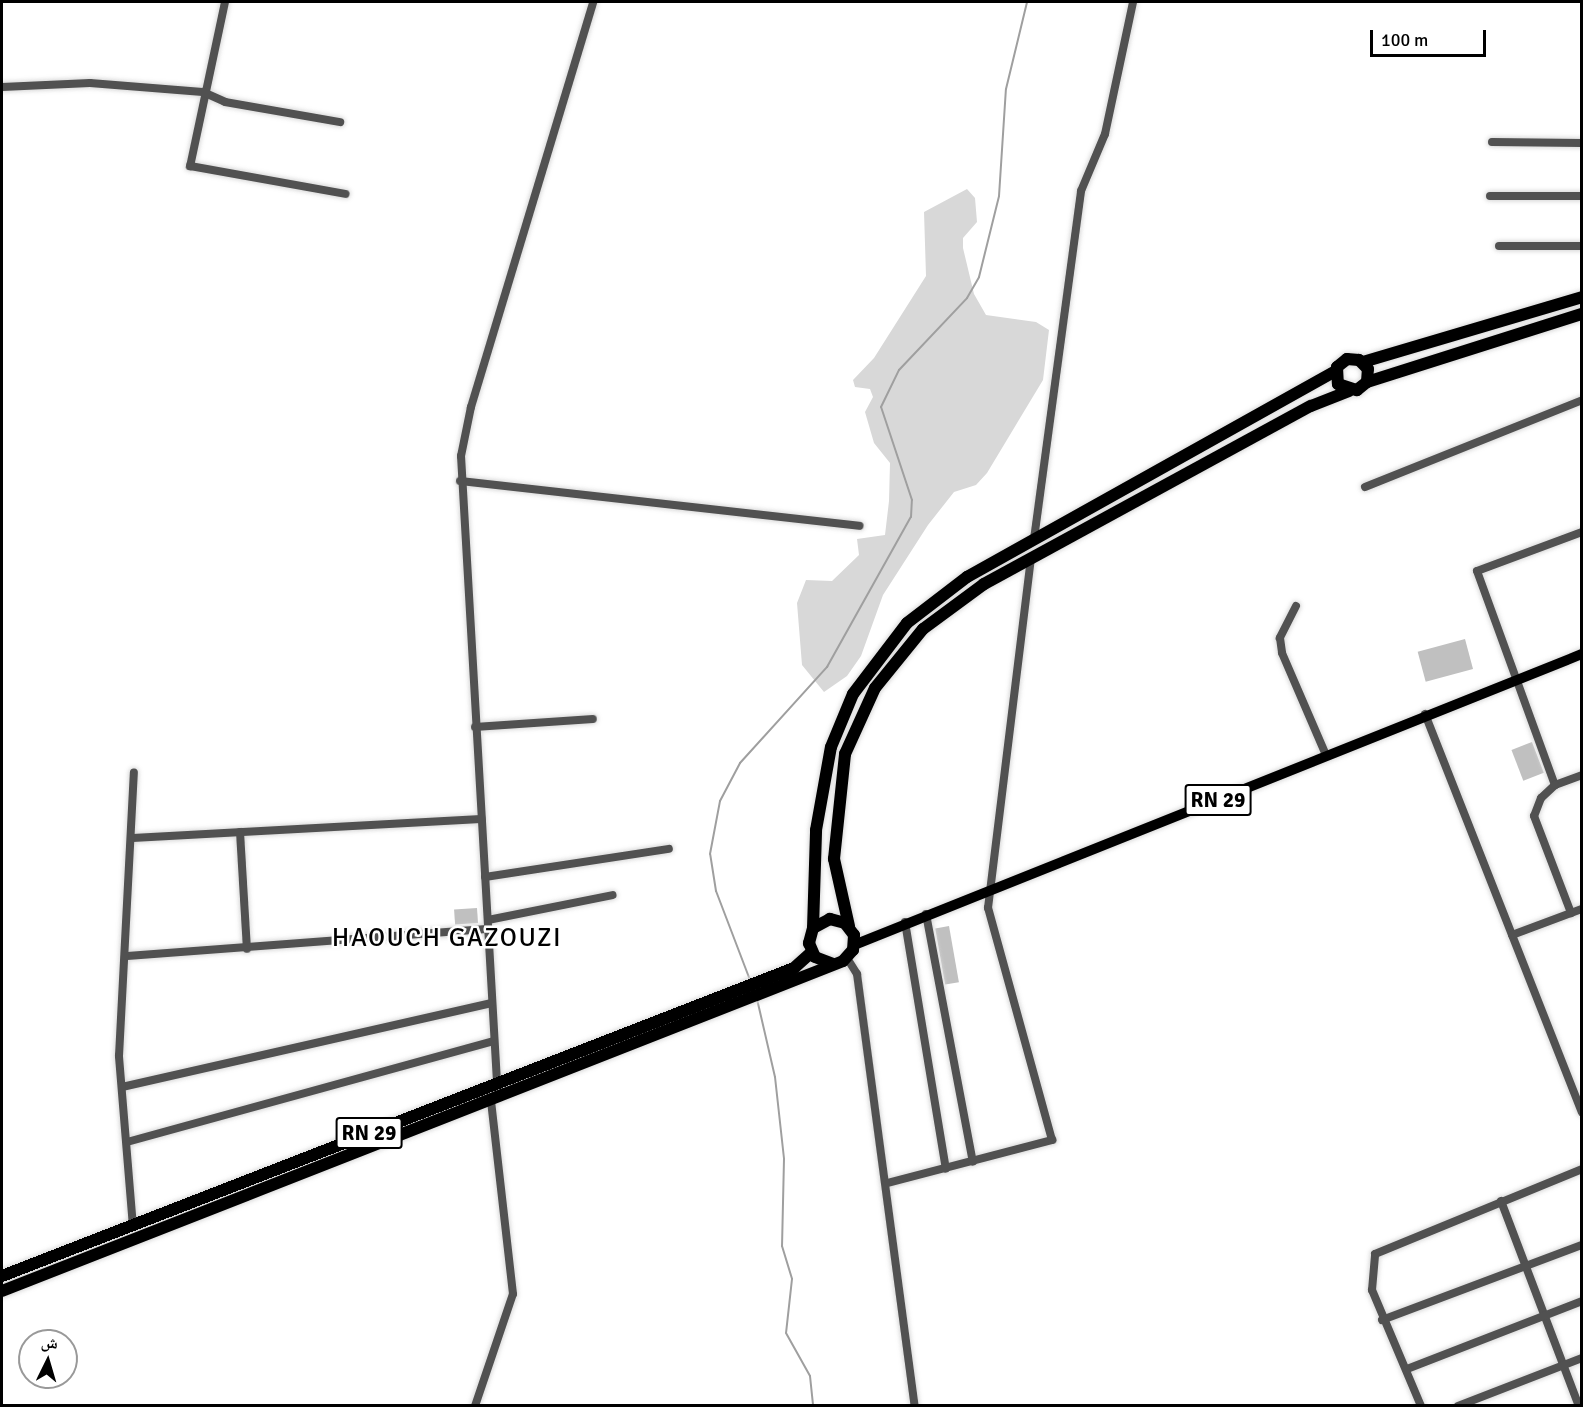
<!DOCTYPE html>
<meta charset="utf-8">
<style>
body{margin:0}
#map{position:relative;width:1583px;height:1407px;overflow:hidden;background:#fff;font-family:Signika,"Noto Naskh Arabic",sans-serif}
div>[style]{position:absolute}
.green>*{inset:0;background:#d8d8d8}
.stream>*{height:2px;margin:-1px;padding:0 1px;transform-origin:1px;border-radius:1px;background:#9f9f9f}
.building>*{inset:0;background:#c0c0c0;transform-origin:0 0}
.roads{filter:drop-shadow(0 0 2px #dbdbdb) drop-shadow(0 0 2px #dbdbdb)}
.minor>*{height:8px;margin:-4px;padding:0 4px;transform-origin:4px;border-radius:4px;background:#515151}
.major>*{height:10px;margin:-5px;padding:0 5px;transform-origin:5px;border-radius:5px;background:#000}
.highway>*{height:12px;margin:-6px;padding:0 6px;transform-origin:6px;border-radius:6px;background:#000}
span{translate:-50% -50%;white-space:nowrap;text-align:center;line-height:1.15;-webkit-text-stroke:5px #fff;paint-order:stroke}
.shield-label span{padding:2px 4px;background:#fff;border:2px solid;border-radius:4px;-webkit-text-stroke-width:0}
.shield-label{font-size:21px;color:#000;font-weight:700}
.quarter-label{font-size:26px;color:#000;letter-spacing:1.5px}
.frame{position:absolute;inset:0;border:3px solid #000;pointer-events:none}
.north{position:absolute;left:18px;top:1329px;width:60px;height:60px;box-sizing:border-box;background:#fff;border:2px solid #999;border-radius:50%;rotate:5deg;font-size:16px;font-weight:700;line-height:24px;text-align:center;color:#000}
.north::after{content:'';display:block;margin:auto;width:21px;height:27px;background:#000;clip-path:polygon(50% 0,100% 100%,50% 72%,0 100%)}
.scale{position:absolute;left:1370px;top:30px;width:116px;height:27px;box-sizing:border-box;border:3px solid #000;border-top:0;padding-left:8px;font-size:18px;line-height:21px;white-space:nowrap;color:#000;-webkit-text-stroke:4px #fff;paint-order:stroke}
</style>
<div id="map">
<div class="green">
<i style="clip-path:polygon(967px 189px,975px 198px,977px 222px,963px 238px,963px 248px,974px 294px,986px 315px,1036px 322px,1049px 330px,1043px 380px,987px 473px,976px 485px,954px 492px,928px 525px,883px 595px,861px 656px,847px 676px,824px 692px,802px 665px,797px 603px,806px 580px,832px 581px,859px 555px,857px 539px,885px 535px,889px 501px,890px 463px,874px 443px,865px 412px,873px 397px,870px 389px,855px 387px,853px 380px,874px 358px,926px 276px,924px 212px)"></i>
</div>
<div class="stream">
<i style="left:750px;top:980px;width:95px;rotate:-110.9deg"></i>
<i style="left:716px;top:891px;width:37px;rotate:-99deg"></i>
<i style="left:710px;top:854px;width:54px;rotate:-79.3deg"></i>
<i style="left:720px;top:801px;width:43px;rotate:-62.2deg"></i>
<i style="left:740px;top:763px;width:130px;rotate:-47.8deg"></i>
<i style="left:827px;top:667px;width:172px;rotate:-60.8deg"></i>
<i style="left:911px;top:517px;width:17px;rotate:-87deg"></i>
<i style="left:912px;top:500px;width:98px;rotate:-108.4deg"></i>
<i style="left:881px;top:407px;width:41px;rotate:-64.1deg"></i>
<i style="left:899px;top:370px;width:99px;rotate:-46.6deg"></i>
<i style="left:967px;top:298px;width:24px;rotate:-60deg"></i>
<i style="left:979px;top:277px;width:83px;rotate:-76.1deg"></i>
<i style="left:999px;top:196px;width:107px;rotate:-86.3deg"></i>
<i style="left:1006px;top:89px;width:89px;rotate:-76.4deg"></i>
<i style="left:757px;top:999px;width:80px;rotate:77deg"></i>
<i style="left:775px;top:1077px;width:82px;rotate:83.7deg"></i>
<i style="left:784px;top:1159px;width:87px;rotate:91.3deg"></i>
<i style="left:782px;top:1246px;width:34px;rotate:73deg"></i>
<i style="left:792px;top:1279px;width:54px;rotate:96.3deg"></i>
<i style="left:786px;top:1333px;width:49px;rotate:60.8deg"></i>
<i style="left:810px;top:1376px;width:30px;rotate:84deg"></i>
</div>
<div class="building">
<i style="left:1465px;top:639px;width:31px;height:49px;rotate:75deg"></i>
<i style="left:1532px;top:742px;width:33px;height:22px;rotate:69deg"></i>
<i style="left:477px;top:908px;width:15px;height:23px;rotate:86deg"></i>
<i style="left:949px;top:926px;width:57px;height:14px;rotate:80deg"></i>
</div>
<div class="roads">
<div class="minor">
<i style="left:225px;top:2px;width:168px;rotate:102deg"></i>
<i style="left:190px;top:166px;width:158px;rotate:10.2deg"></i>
<i style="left:2px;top:87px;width:88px;rotate:-2.6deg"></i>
<i style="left:90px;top:83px;width:113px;rotate:4.6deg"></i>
<i style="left:203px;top:92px;width:24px;rotate:24deg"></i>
<i style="left:225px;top:102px;width:117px;rotate:9.9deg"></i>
<i style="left:1492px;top:142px;width:90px;rotate:0.6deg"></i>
<i style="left:1490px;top:196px;width:92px"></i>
<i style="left:1499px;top:246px;width:83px"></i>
<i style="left:460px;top:481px;width:402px;rotate:6.4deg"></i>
<i style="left:1365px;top:487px;width:234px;rotate:-21.8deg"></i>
<i style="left:1582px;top:532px;width:112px;rotate:159.6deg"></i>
<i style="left:1477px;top:571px;width:228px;rotate:70deg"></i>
<i style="left:1555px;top:785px;width:29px;rotate:-20deg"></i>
<i style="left:1034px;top:539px;width:351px;rotate:-82.3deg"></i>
<i style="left:1081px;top:191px;width:62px;rotate:-67.2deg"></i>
<i style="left:1105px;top:134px;width:135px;rotate:-78deg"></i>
<i style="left:1296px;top:606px;width:36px;rotate:117deg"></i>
<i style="left:1280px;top:638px;width:15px;rotate:82deg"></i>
<i style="left:1282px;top:653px;width:111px;rotate:66.7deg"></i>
<i style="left:1425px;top:714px;width:428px;rotate:68.5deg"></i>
<i style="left:475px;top:727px;width:118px;rotate:-3.9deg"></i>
<i style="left:1555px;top:785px;width:19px;rotate:137deg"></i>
<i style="left:1541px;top:798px;width:19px;rotate:111deg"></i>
<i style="left:1534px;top:816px;width:104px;rotate:69.1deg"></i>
<i style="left:240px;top:832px;width:117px;rotate:86.6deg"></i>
<i style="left:132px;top:838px;width:350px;rotate:-3.1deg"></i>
<i style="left:485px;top:877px;width:186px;rotate:-8.7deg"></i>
<i style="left:926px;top:914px;width:252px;rotate:79.3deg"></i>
<i style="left:488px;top:920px;width:127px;rotate:-11.3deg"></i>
<i style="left:905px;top:922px;width:250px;rotate:80.6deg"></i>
<i style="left:1512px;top:935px;width:75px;rotate:-20.4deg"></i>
<i style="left:128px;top:956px;width:362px;rotate:-4.3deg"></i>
<i style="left:847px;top:958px;width:19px;rotate:58deg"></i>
<i style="left:857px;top:974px;width:436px;rotate:82.4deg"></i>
<i style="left:497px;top:1082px;width:627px;rotate:-93.29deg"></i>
<i style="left:461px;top:456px;width:50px;rotate:-78.5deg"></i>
<i style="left:471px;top:407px;width:423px;rotate:-73.2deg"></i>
<i style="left:122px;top:1087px;width:378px;rotate:-12.8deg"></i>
<i style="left:127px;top:1142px;width:380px;rotate:-15.4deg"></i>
<i style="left:887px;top:1183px;width:171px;rotate:-14.6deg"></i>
<i style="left:1052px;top:1140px;width:241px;rotate:-105.4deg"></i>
<i style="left:988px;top:908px;width:353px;rotate:-83deg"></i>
<i style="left:1501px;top:1201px;width:219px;rotate:69.2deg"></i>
<i style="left:133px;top:1227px;width:172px;rotate:-94.7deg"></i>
<i style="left:119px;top:1056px;width:284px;rotate:-87deg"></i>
<i style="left:1382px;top:1320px;width:214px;rotate:-20.6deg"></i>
<i style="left:1407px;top:1369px;width:188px;rotate:-21.2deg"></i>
<i style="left:475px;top:1406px;width:118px;rotate:-71.3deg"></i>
<i style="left:513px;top:1294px;width:193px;rotate:-96.5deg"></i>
<i style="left:1421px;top:1406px;width:126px;rotate:-112.9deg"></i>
<i style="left:1372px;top:1290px;width:36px;rotate:-85deg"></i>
<i style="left:1375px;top:1254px;width:224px;rotate:-22.3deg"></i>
<i style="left:1458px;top:1406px;width:133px;rotate:-21.2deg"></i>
</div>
<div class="major">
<i style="left:854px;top:945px;width:784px;rotate:-21.79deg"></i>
</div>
<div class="highway">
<i style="left:1363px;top:362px;width:228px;rotate:-16.5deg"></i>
<i style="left:1367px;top:382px;width:13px;rotate:-86deg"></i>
<i style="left:1368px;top:369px;width:13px;rotate:-135deg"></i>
<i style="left:1359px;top:360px;width:12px;rotate:-175deg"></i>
<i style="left:1347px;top:359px;width:13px;rotate:141deg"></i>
<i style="left:1337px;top:367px;width:17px;rotate:87deg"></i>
<i style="left:1338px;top:384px;width:20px;rotate:18deg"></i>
<i style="left:1357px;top:390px;width:13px;rotate:-39deg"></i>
<i style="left:1367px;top:382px;width:225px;rotate:-17.6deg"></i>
<i style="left:849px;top:926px;width:69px;rotate:-102.6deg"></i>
<i style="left:834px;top:859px;width:106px;rotate:-84deg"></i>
<i style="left:845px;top:754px;width:72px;rotate:-65.6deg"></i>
<i style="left:875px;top:688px;width:76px;rotate:-50.9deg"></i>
<i style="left:923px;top:629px;width:76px;rotate:-36.4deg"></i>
<i style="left:984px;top:584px;width:372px;rotate:-28.6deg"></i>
<i style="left:1311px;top:406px;width:41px;rotate:-21.5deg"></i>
<i style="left:813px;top:928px;width:98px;rotate:-88.2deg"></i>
<i style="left:816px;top:830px;width:84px;rotate:-79.8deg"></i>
<i style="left:831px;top:747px;width:57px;rotate:-67.5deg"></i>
<i style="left:853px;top:694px;width:89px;rotate:-52.7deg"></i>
<i style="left:907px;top:623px;width:76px;rotate:-37.5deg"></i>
<i style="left:967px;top:577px;width:423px;rotate:-29.2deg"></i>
<i style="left:2px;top:1276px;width:850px;rotate:-21.25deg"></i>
<i style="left:794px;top:968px;width:24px;rotate:-42deg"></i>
<i style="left:2px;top:1291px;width:903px;rotate:-21.42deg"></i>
<i style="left:843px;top:961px;width:15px;rotate:-48deg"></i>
<i style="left:853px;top:950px;width:15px;rotate:-86deg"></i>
<i style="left:854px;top:935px;width:15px;rotate:-127deg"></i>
<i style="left:845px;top:923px;width:16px;rotate:-165deg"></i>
<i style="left:830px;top:919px;width:19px;rotate:152deg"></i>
<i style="left:813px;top:928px;width:16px;rotate:105deg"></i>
<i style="left:809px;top:943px;width:15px;rotate:67deg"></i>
<i style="left:815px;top:957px;width:19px;rotate:21deg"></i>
</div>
</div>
<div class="shield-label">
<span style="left:1218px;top:800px">RN 29</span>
<span style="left:369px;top:1133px">RN 29</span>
</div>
<div class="quarter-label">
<span style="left:447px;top:939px">HAOUCH GAZOUZI</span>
</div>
<div class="frame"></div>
<div class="north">ش</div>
<div class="scale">100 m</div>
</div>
